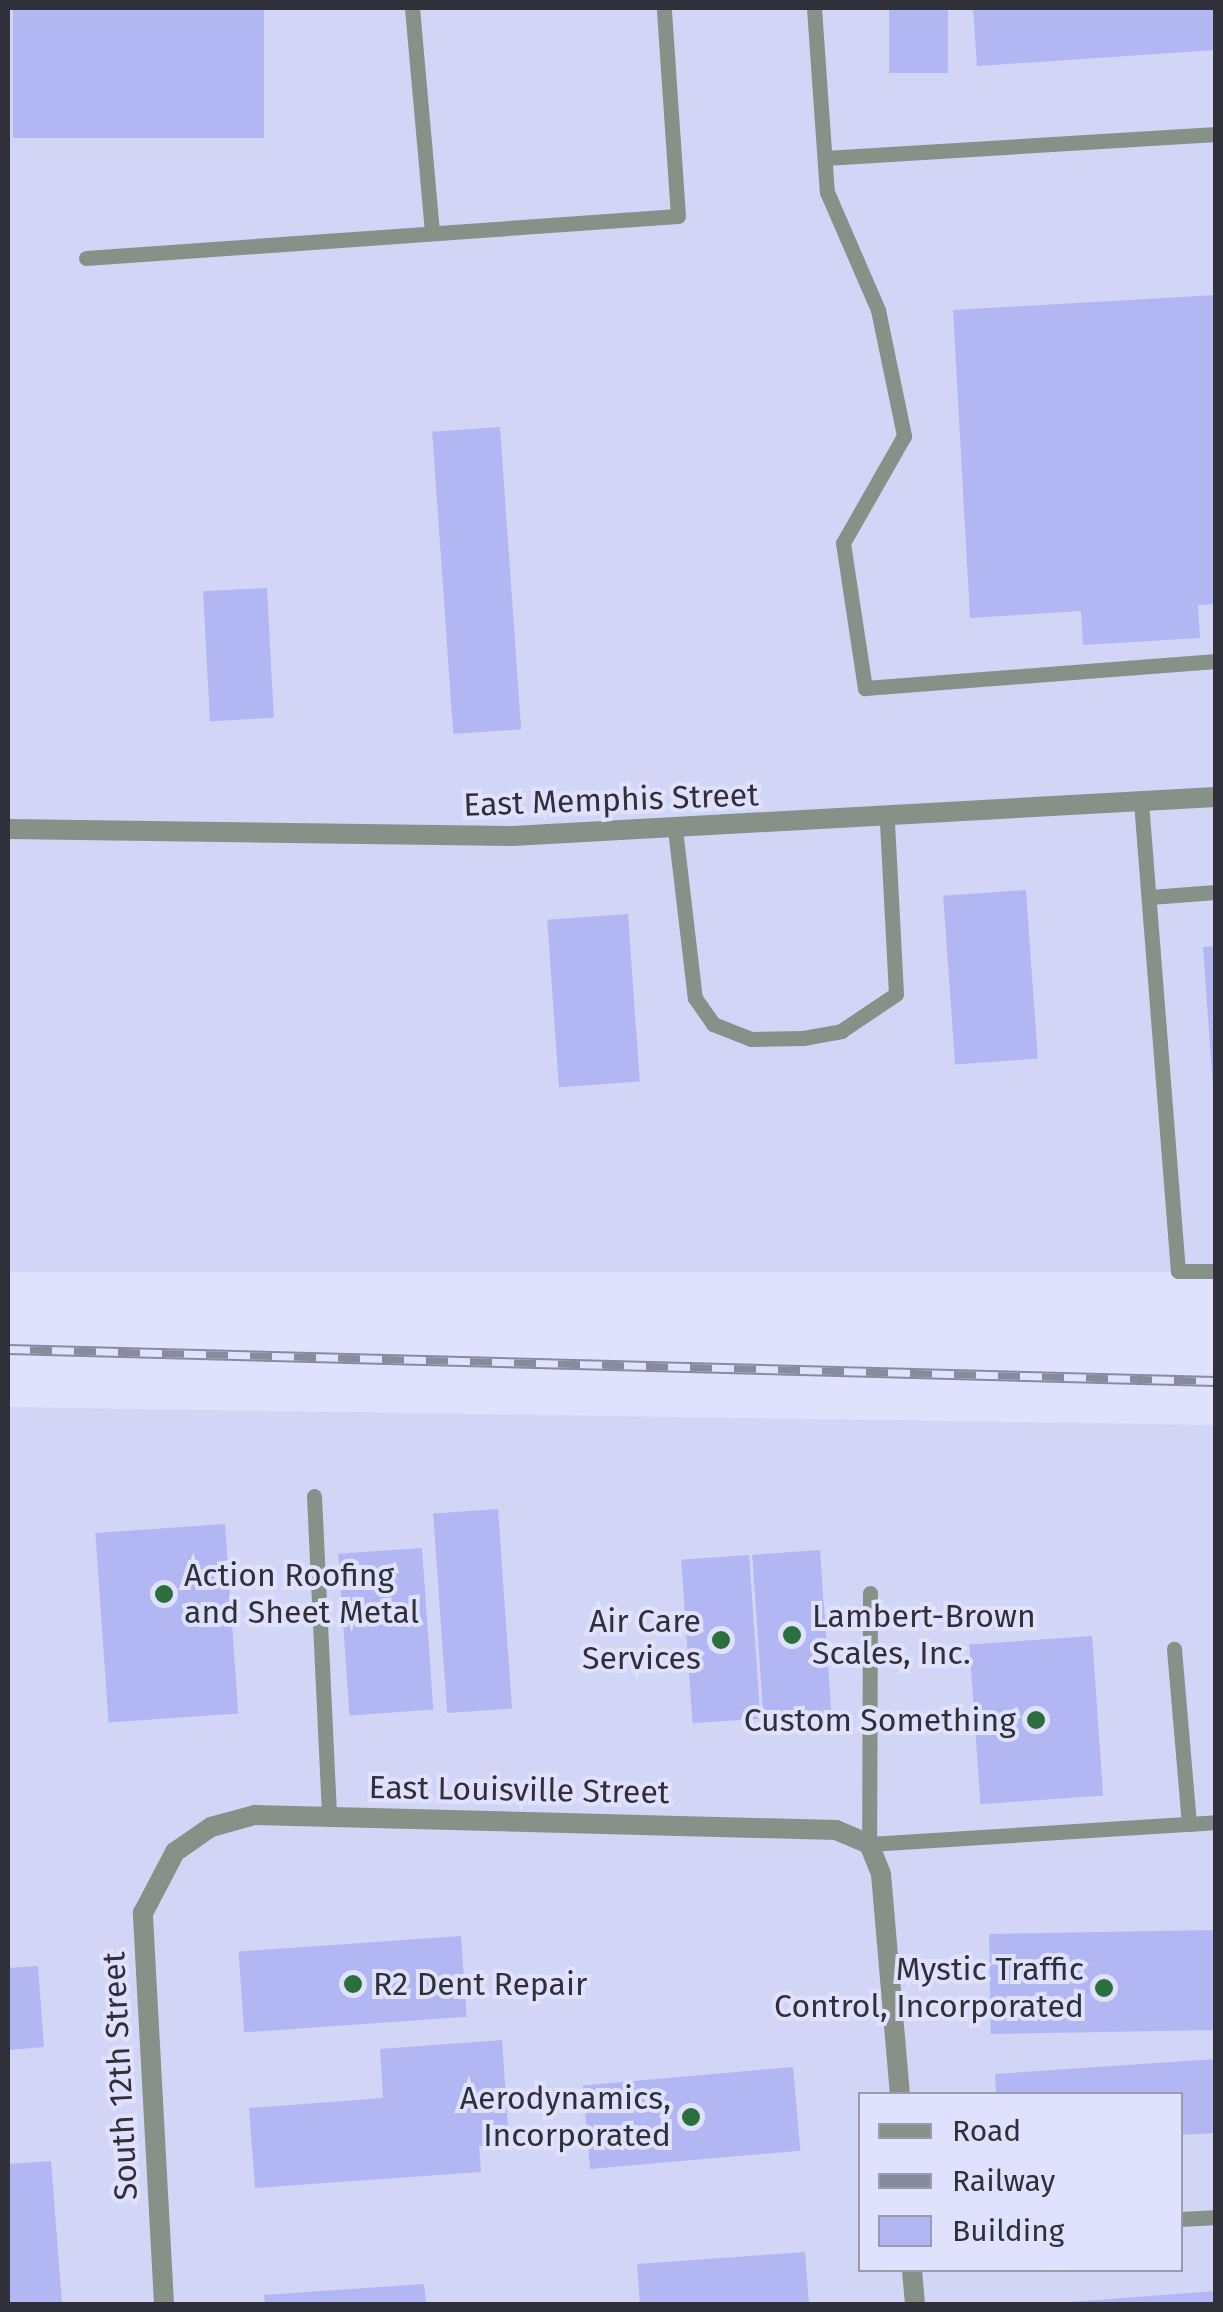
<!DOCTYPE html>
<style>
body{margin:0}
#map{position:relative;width:1223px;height:2312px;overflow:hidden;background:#e0e2fd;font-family:"Fira Sans",sans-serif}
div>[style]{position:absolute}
.built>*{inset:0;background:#d2d5f5;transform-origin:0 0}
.building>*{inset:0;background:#b2b6f3;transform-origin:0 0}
.service>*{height:15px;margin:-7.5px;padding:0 7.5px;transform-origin:7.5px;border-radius:7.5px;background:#879188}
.minor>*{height:20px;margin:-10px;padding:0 10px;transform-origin:10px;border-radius:10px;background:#879188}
.rail>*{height:11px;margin-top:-5.5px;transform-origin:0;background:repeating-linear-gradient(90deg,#e0e2fd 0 22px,#898a9d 0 44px);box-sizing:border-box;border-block:2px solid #898a9d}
.dots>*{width:28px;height:28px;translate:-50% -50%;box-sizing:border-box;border:5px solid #e0e2fd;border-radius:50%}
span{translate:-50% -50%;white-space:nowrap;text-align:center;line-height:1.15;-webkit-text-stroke:8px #e0e2fd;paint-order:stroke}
.street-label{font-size:32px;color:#30303b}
.poi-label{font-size:32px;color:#30303b}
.left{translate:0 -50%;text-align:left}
.right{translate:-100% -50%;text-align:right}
.frame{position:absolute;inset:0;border:10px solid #30303b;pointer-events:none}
.legend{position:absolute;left:858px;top:2092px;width:325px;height:180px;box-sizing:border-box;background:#e0e2fd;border:2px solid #9a9baf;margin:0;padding:12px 18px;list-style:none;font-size:30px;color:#30303b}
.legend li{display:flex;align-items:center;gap:20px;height:50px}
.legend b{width:50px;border:2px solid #9a9baf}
</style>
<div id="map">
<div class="built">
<i style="left:8px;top:8px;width:1207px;height:1264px"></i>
<i style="clip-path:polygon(evenodd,8px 1407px,1215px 1425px,1215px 2304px,8px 2304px,8px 1407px,860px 2094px,1180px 2094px,1180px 2270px,860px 2270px,860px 2094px)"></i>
</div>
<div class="building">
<i style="left:13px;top:8px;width:251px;height:130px"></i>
<i style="left:889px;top:8px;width:59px;height:65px"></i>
<i style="clip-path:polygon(973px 8px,1216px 8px,1216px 50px,977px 66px)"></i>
<i style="clip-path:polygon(1216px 295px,1216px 604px,1198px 605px,1200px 638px,1083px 645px,1081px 611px,970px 618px,953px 310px)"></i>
<i style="left:500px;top:427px;width:303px;height:68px;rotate:86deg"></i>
<i style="left:267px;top:588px;width:130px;height:64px;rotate:87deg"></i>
<i style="left:1026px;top:890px;width:169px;height:83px;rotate:86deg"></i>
<i style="left:628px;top:914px;width:168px;height:81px;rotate:86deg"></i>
<i style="clip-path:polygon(1216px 946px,1216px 1088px,1213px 1088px,1203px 947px)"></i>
<i style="left:498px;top:1509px;width:200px;height:65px;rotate:86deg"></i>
<i style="left:225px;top:1524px;width:190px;height:130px;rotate:86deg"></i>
<i style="left:422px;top:1548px;width:162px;height:84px;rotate:86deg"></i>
<i style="left:820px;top:1550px;width:164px;height:68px;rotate:86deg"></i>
<i style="left:749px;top:1555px;width:164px;height:68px;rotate:86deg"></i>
<i style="left:1092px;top:1636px;width:160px;height:123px;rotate:86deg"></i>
<i style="left:1215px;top:1930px;width:100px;height:226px;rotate:89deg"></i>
<i style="left:461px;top:1936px;width:81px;height:223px;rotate:86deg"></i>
<i style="clip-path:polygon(38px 1966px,44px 2047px,8px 2050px,8px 1968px)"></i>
<i style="clip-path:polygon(502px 2040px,509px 2144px,479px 2146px,481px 2172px,255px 2188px,249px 2108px,383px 2098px,380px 2049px)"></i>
<i style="clip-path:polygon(1216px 2059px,1216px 2133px,1180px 2135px,1180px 2094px,996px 2094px,995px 2074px)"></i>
<i style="left:793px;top:2067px;width:84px;height:211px;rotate:85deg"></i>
<i style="clip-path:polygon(51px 2161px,62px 2304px,8px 2304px,8px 2164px)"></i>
<i style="clip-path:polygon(805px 2252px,809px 2304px,640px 2304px,637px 2264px)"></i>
<i style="clip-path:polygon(424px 2284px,426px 2304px,265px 2304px,264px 2295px)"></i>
<i style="clip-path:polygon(1216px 2291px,1216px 2304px,1070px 2304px,1070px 2302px)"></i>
</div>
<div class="service">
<i style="left:412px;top:8px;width:226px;rotate:84.9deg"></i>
<i style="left:814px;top:8px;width:184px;rotate:86deg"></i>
<i style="left:827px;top:192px;width:129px;rotate:66.6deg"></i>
<i style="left:878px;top:310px;width:129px;rotate:78.3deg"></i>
<i style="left:904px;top:436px;width:123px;rotate:119.7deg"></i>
<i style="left:843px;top:543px;width:147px;rotate:81.4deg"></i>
<i style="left:865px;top:688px;width:352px;rotate:-4.4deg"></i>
<i style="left:825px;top:158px;width:392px;rotate:-3.5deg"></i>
<i style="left:86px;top:258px;width:593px;rotate:-4.06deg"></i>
<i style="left:678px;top:216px;width:208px;rotate:-93.9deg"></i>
<i style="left:1141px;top:802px;width:470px;rotate:85.5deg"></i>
<i style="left:1178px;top:1271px;width:38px"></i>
<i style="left:675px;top:829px;width:170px;rotate:83.3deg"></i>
<i style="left:695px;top:998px;width:32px;rotate:55deg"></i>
<i style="left:713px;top:1024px;width:41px;rotate:21.5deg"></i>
<i style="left:751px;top:1039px;width:52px;rotate:-1.1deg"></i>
<i style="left:803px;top:1038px;width:39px;rotate:-10deg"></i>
<i style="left:841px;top:1031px;width:66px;rotate:-33.9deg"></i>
<i style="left:896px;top:994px;width:174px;rotate:-93deg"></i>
<i style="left:1150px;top:897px;width:66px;rotate:-4.3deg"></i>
<i style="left:314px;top:1496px;width:321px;rotate:87.3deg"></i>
<i style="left:870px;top:1593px;width:251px;rotate:90.2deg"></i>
<i style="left:869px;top:1844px;width:321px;rotate:-3.6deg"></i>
<i style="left:1189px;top:1824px;width:176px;rotate:-94.9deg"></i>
<i style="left:1189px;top:1824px;width:27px;rotate:-4deg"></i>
<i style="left:1180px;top:2219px;width:33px;rotate:-3deg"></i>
</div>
<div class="minor">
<i style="left:8px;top:829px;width:505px;rotate:0.79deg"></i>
<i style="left:513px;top:836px;width:704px;rotate:-3.18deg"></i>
<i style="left:912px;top:2270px;width:34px;rotate:85deg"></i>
<i style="left:164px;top:2304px;width:392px;rotate:-93.1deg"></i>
<i style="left:143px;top:1913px;width:69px;rotate:-62.3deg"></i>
<i style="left:175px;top:1852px;width:44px;rotate:-34.8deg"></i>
<i style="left:211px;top:1827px;width:46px;rotate:-15.3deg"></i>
<i style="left:255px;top:1815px;width:581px;rotate:1.48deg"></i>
<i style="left:836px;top:1830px;width:36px;rotate:23deg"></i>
<i style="left:869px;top:1844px;width:32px;rotate:68deg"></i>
<i style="left:881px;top:1874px;width:221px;rotate:85.1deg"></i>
</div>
<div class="rail">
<i style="left:8px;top:1349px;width:1208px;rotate:1.52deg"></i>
</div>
<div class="dots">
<i style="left:164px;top:1594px;background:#2b703c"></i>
<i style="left:792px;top:1635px;background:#2b703c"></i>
<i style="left:721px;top:1640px;background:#2b703c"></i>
<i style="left:1036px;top:1720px;background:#2b703c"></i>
<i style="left:353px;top:1984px;background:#2b703c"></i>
<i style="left:1104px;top:1988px;background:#2b703c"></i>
<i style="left:691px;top:2117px;background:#2b703c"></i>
</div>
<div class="street-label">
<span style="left:611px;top:800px;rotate:-2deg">East Memphis Street</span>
<span style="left:519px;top:1790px;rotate:1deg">East Louisville Street</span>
<span style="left:120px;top:2076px;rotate:-93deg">South 12th Street</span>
</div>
<div class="poi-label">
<span class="left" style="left:184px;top:1594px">Action Roofing<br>and Sheet Metal</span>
<span class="left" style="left:812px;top:1635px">Lambert-Brown<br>Scales, Inc.</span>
<span class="right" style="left:701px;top:1640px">Air Care<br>Services</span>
<span class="right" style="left:1016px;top:1720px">Custom Something</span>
<span class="right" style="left:1084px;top:1988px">Mystic Traffic<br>Control, Incorporated</span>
<span class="left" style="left:373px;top:1984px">R2 Dent Repair</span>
<span class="right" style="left:671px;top:2117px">Aerodynamics,<br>Incorporated</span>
</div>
<div class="frame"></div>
<ul class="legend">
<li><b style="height:12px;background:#879188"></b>Road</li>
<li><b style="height:12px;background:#898a9d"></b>Railway</li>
<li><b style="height:28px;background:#b2b6f3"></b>Building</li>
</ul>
</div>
